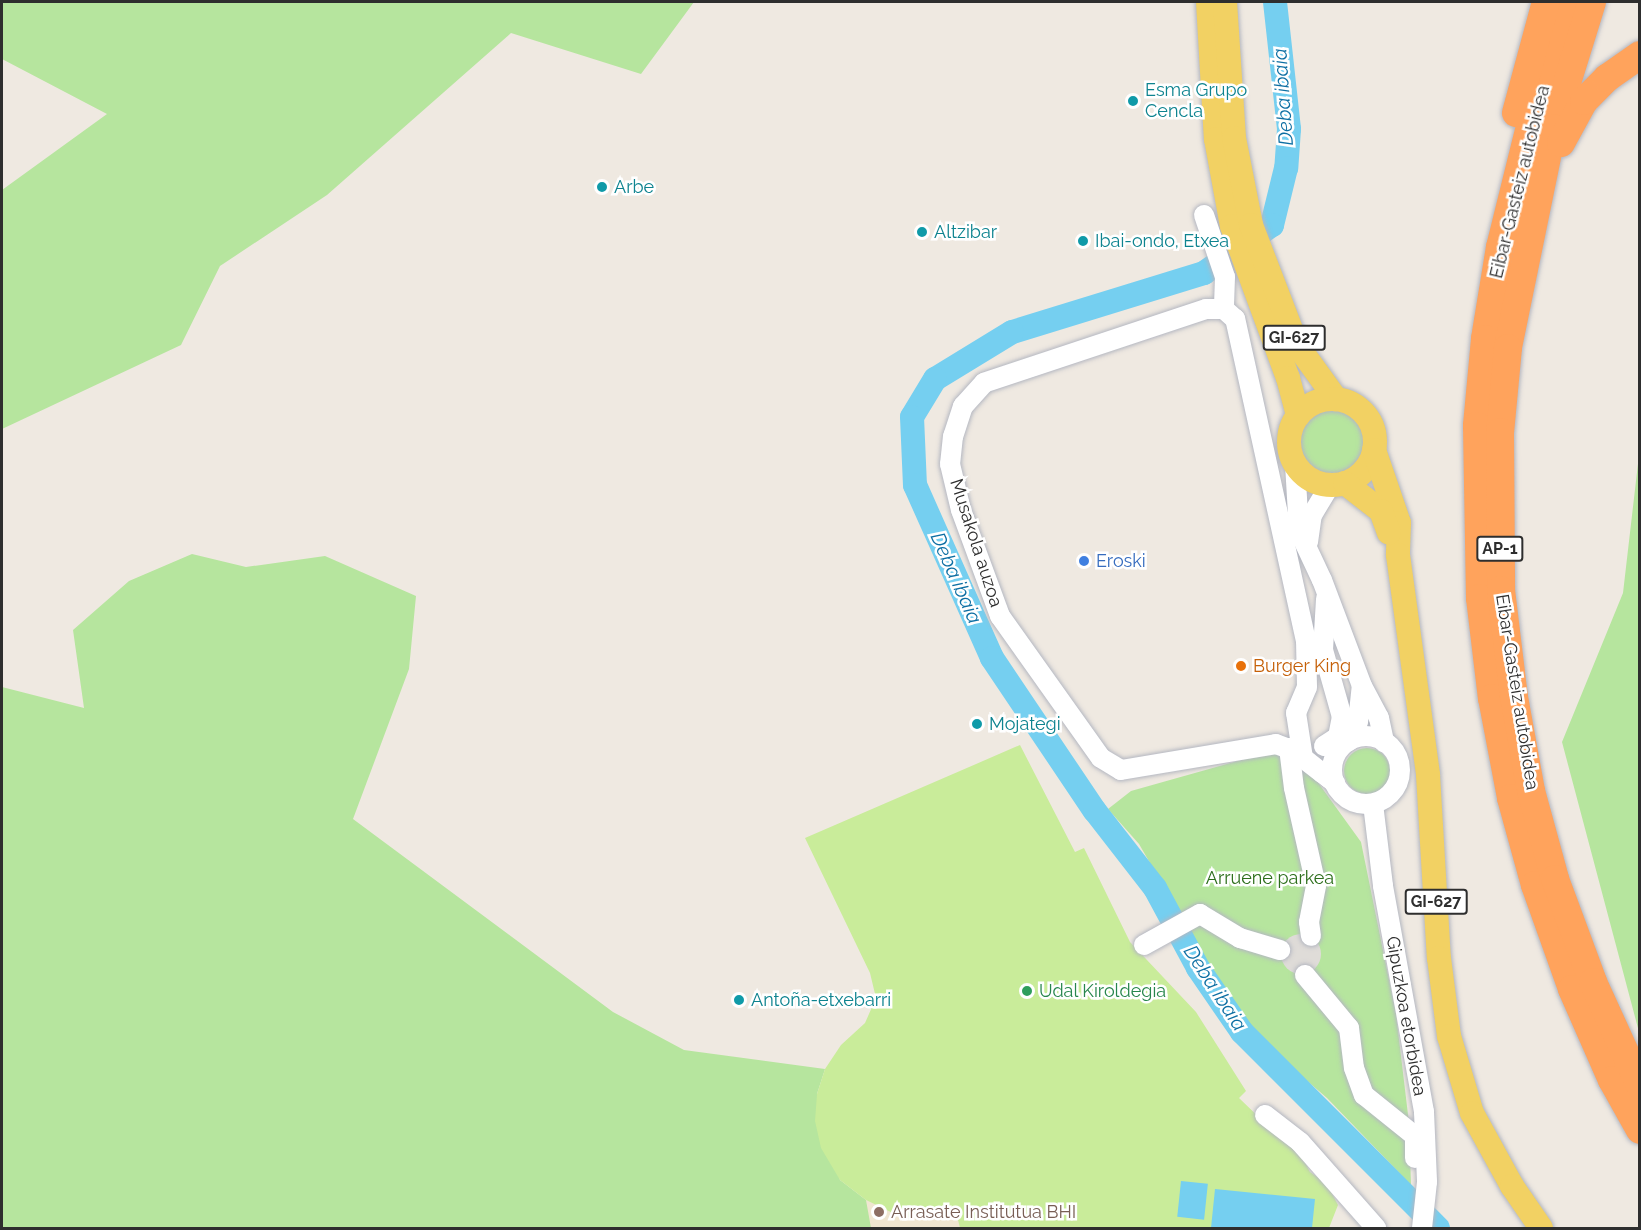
<!DOCTYPE html>
<meta charset="utf-8">
<style>
body{margin:0}
#map{position:relative;width:1641px;height:1230px;overflow:hidden;background:#efe9e1;font-family:Raleway,sans-serif}
div>[style]{position:absolute}
.education>*{inset:0;background:#f0e6d1}
.green>*{inset:0;background:#b6e59e}
.round{border-radius:50%}
.pitch>*{inset:0;background:#c9ec9a}
.plaza>*{inset:0;background:#dfdcd8}
.water>*{inset:0;background:#75cff0;transform-origin:0 0}
.river>*{height:24px;margin:-12px;padding:0 12px;transform-origin:12px;border-radius:12px;background:#75cff0}
.roads{filter:drop-shadow(0 0 2px #b4b7c1) drop-shadow(0 0 2px #b4b7c1)}
.minor>*{height:20px;margin:-10px;padding:0 10px;transform-origin:10px;border-radius:10px;background:#fff}
.minor>.ring{margin:-10px;padding:0;box-sizing:content-box;background:none;border:20px solid #fff;border-radius:50%}
.major>*{height:24px;margin:-12px;padding:0 12px;transform-origin:12px;border-radius:12px;background:#f2d163}
.major>.ring{margin:-12px;padding:0;box-sizing:content-box;background:none;border:24px solid #f2d163;border-radius:50%}
.highway>*{height:28px;margin:-14px;padding:0 14px;transform-origin:14px;border-radius:14px;background:#ffa35c}
.dots>*{width:16px;height:16px;translate:-50% -50%;box-sizing:border-box;border:3px solid #fff;border-radius:50%}
span{translate:-50% -50%;white-space:nowrap;text-align:center;line-height:1.15;-webkit-text-stroke:5px #fff;paint-order:stroke}
.shield-label span{padding:2px 4px;background:#fff;border:2px solid;border-radius:4px;-webkit-text-stroke-width:0}
.shield-label{font-size:16px;color:#2e2e2e;font-weight:700}
.culture-label{font-size:18px;color:#0d838f}
.left{translate:0 -50%;text-align:left}
.street-label{font-size:18px;color:#2e2e2e}
.shop-label{font-size:18px;color:#366cbe}
.food-label{font-size:18px;color:#c56008}
.park-label{font-size:18px;color:#2c6e1b}
.leisure-label{font-size:18px;color:#27864d}
.education-label{font-size:18px;color:#785e54}
.water-label{font-size:20px;color:#0d6fa3;font-style:italic}
.frame{position:absolute;inset:0;border:3px solid #2e2e2e;pointer-events:none}
</style>
<div id="map">
<div class="education">
<i style="clip-path:polygon(866px 1200px,903px 1218px,955px 1207px,960px 1228px,869px 1228px)"></i>
</div>
<div class="green">
<i style="clip-path:polygon(2px 2px,694px 2px,641px 74px,511px 33px,327px 195px,220px 266px,181px 345px,2px 429px,2px 190px,107px 114px,2px 59px)"></i>
<i class="round" style="left:1296px;top:407px;width:72px;height:72px"></i>
<i style="clip-path:polygon(1639px 455px,1639px 1032px,1562px 742px,1623px 593px)"></i>
<i style="clip-path:polygon(192px 554px,246px 567px,325px 556px,416px 596px,409px 669px,353px 819px,613px 1012px,684px 1050px,825px 1069px,817px 1094px,840px 1180px,866px 1200px,871px 1228px,2px 1228px,2px 687px,84px 708px,73px 630px,129px 581px)"></i>
<i class="round" style="left:1344px;top:748px;width:46px;height:46px"></i>
<i style="clip-path:polygon(1280px 749px,1309px 770px,1361px 842px,1396px 1014px,1409px 1123px,1411px 1185px,1327px 1098px,1246px 1028px,1139px 844px,1108px 809px,1131px 791px)"></i>
</div>
<div class="pitch">
<i style="clip-path:polygon(1020px 745px,1075px 852px,1084px 848px,1130px 942px,1196px 1012px,1246px 1091px,1239px 1098px,1267px 1125px,1296px 1145px,1310px 1172px,1327px 1184px,1338px 1205px,1329px 1228px,960px 1228px,955px 1208px,903px 1218px,866px 1200px,840px 1180px,821px 1148px,815px 1121px,817px 1094px,825px 1069px,841px 1045px,865px 1023px,876px 998px,870px 973px,805px 838px)"></i>
</div>
<div class="plaza">
<i class="round" style="left:1281px;top:934px;width:40px;height:40px"></i>
</div>
<div class="water">
<i style="left:1181px;top:1181px;width:27px;height:36px;rotate:6deg"></i>
<i style="clip-path:polygon(1215px 1189px,1315px 1199px,1312px 1228px,1211px 1228px)"></i>
</div>
<div class="river">
<i style="left:1275px;top:2px;width:128px;rotate:83.7deg"></i>
<i style="left:1289px;top:129px;width:39px;rotate:94deg"></i>
<i style="left:1286px;top:168px;width:59px;rotate:103.8deg"></i>
<i style="left:1272px;top:225px;width:83px;rotate:144.8deg"></i>
<i style="left:1204px;top:273px;width:201px;rotate:162.9deg"></i>
<i style="left:1012px;top:332px;width:90px;rotate:148.6deg"></i>
<i style="left:935px;top:379px;width:44px;rotate:121.2deg"></i>
<i style="left:912px;top:417px;width:68px;rotate:87.5deg"></i>
<i style="left:915px;top:485px;width:189px;rotate:66deg"></i>
<i style="left:992px;top:658px;width:184px;rotate:56.1deg"></i>
<i style="left:1095px;top:811px;width:98px;rotate:52.1deg"></i>
<i style="left:1155px;top:888px;width:91px;rotate:61.7deg"></i>
<i style="left:1198px;top:968px;width:78px;rotate:55.5deg"></i>
<i style="left:1242px;top:1032px;width:277px;rotate:45deg"></i>
</div>
<div class="roads">
<div class="minor">
<i style="left:1204px;top:215px;width:65px;rotate:71.3deg"></i>
<i style="left:1225px;top:277px;width:32px;rotate:92deg"></i>
<i style="left:1295px;top:464px;width:67px;rotate:86.6deg"></i>
<i style="left:1299px;top:531px;width:54px;rotate:64.9deg"></i>
<i style="left:1322px;top:580px;width:113px;rotate:69.3deg"></i>
<i style="left:1362px;top:686px;width:36px;rotate:62deg"></i>
<i style="left:1379px;top:718px;width:25px;rotate:78deg"></i>
<i style="left:1308px;top:542px;width:27px;rotate:-82deg"></i>
<i style="left:1312px;top:515px;width:35px;rotate:-59deg"></i>
<i class="ring" style="left:1332px;top:736px;width:48px;height:48px"></i>
<i style="left:1349px;top:741px;width:21px;rotate:-65deg"></i>
<i style="left:1358px;top:722px;width:36px;rotate:-84deg"></i>
<i style="left:1324px;top:746px;width:17px;rotate:-33deg"></i>
<i style="left:1338px;top:737px;width:20px;rotate:-79deg"></i>
<i style="left:1342px;top:717px;width:70px;rotate:-105.8deg"></i>
<i style="left:1323px;top:650px;width:51px;rotate:-86.6deg"></i>
<i style="left:1289px;top:748px;width:40px;rotate:82.9deg"></i>
<i style="left:1294px;top:788px;width:100px;rotate:77.3deg"></i>
<i style="left:1316px;top:886px;width:37px;rotate:101deg"></i>
<i style="left:1309px;top:922px;width:14px;rotate:82deg"></i>
<i style="left:1303px;top:758px;width:46px;rotate:-98.8deg"></i>
<i style="left:1296px;top:713px;width:28px;rotate:-67deg"></i>
<i style="left:1307px;top:687px;width:46px;rotate:-91.2deg"></i>
<i style="left:1306px;top:641px;width:330px;rotate:-102.4deg"></i>
<i style="left:1235px;top:319px;width:15px;rotate:-138deg"></i>
<i style="left:1224px;top:309px;width:18px;rotate:180deg"></i>
<i style="left:1206px;top:309px;width:234px;rotate:161.6deg"></i>
<i style="left:984px;top:383px;width:31px;rotate:132deg"></i>
<i style="left:963px;top:406px;width:32px;rotate:108deg"></i>
<i style="left:953px;top:436px;width:28px;rotate:96deg"></i>
<i style="left:950px;top:464px;width:47px;rotate:76.6deg"></i>
<i style="left:961px;top:510px;width:113px;rotate:69.8deg"></i>
<i style="left:1000px;top:616px;width:174px;rotate:54.6deg"></i>
<i style="left:1101px;top:758px;width:23px;rotate:31deg"></i>
<i style="left:1121px;top:770px;width:157px;rotate:-9.5deg"></i>
<i style="left:1276px;top:744px;width:22px;rotate:21deg"></i>
<i style="left:1297px;top:752px;width:8px;rotate:45deg"></i>
<i style="left:1303px;top:758px;width:24px;rotate:38deg"></i>
<i style="left:1322px;top:773px;width:9px;rotate:36deg"></i>
<i style="left:1329px;top:778px;width:8px;rotate:40deg"></i>
<i style="left:1373px;top:804px;width:83px;rotate:83deg"></i>
<i style="left:1383px;top:886px;width:230px;rotate:79.7deg"></i>
<i style="left:1424px;top:1112px;width:70px;rotate:87.5deg"></i>
<i style="left:1427px;top:1182px;width:46px;rotate:96.2deg"></i>
<i style="left:1144px;top:945px;width:64px;rotate:-29deg"></i>
<i style="left:1200px;top:914px;width:47px;rotate:31deg"></i>
<i style="left:1240px;top:938px;width:42px;rotate:16.7deg"></i>
<i style="left:1305px;top:975px;width:69px;rotate:50.3deg"></i>
<i style="left:1349px;top:1028px;width:40px;rotate:82.9deg"></i>
<i style="left:1354px;top:1068px;width:29px;rotate:70deg"></i>
<i style="left:1364px;top:1095px;width:65px;rotate:38.8deg"></i>
<i style="left:1415px;top:1136px;width:22px;rotate:90deg"></i>
<i style="left:1265px;top:1115px;width:44px;rotate:37.6deg"></i>
<i style="left:1300px;top:1142px;width:115px;rotate:48.5deg"></i>
</div>
<div class="major">
<i style="left:1208px;top:2px;width:137px;rotate:86.7deg"></i>
<i style="left:1216px;top:139px;width:88px;rotate:79.6deg"></i>
<i style="left:1232px;top:226px;width:162px;rotate:69.8deg"></i>
<i style="left:1288px;top:378px;width:39px;rotate:75deg"></i>
<i style="left:1225px;top:2px;width:136px;rotate:86.2deg"></i>
<i style="left:1234px;top:138px;width:89px;rotate:78.9deg"></i>
<i style="left:1251px;top:225px;width:129px;rotate:69deg"></i>
<i style="left:1297px;top:345px;width:67px;rotate:54.2deg"></i>
<i class="ring" style="left:1289px;top:399px;width:62px;height:62px"></i>
<i style="left:1374px;top:450px;width:77px;rotate:71.1deg"></i>
<i style="left:1399px;top:523px;width:32px;rotate:92deg"></i>
<i style="left:1398px;top:555px;width:222px;rotate:82.2deg"></i>
<i style="left:1428px;top:775px;width:183px;rotate:86.6deg"></i>
<i style="left:1439px;top:958px;width:79px;rotate:82.7deg"></i>
<i style="left:1449px;top:1036px;width:80px;rotate:73.4deg"></i>
<i style="left:1472px;top:1113px;width:83px;rotate:61.3deg"></i>
<i style="left:1512px;top:1186px;width:51px;rotate:55.4deg"></i>
<i style="left:1345px;top:483px;width:46px;rotate:37.9deg"></i>
<i style="left:1381px;top:511px;width:23px;rotate:70deg"></i>
</div>
<div class="highway">
<i style="left:1570px;top:2px;width:130px;rotate:107.9deg"></i>
<i style="left:1530px;top:126px;width:125px;rotate:103.9deg"></i>
<i style="left:1500px;top:247px;width:93px;rotate:99.3deg"></i>
<i style="left:1485px;top:339px;width:87px;rotate:95.3deg"></i>
<i style="left:1477px;top:426px;width:172px;rotate:89deg"></i>
<i style="left:1480px;top:598px;width:101px;rotate:83.2deg"></i>
<i style="left:1492px;top:698px;width:102px;rotate:79.2deg"></i>
<i style="left:1511px;top:798px;width:90px;rotate:74.6deg"></i>
<i style="left:1535px;top:885px;width:110px;rotate:70.4deg"></i>
<i style="left:1572px;top:989px;width:99px;rotate:66.3deg"></i>
<i style="left:1612px;top:1080px;width:57px;rotate:60.8deg"></i>
<i style="left:1592px;top:2px;width:132px;rotate:107.2deg"></i>
<i style="left:1553px;top:128px;width:225px;rotate:101.6deg"></i>
<i style="left:1508px;top:348px;width:84px;rotate:95.4deg"></i>
<i style="left:1500px;top:432px;width:158px;rotate:89.6deg"></i>
<i style="left:1501px;top:590px;width:108px;rotate:83.1deg"></i>
<i style="left:1514px;top:697px;width:96px;rotate:79.7deg"></i>
<i style="left:1531px;top:791px;width:91px;rotate:74.7deg"></i>
<i style="left:1555px;top:879px;width:110px;rotate:69.7deg"></i>
<i style="left:1593px;top:982px;width:113px;rotate:65.5deg"></i>
<i style="left:1516px;top:113px;width:115px;rotate:-74.9deg"></i>
<i style="left:1561px;top:143px;width:48px;rotate:-61.3deg"></i>
<i style="left:1584px;top:101px;width:33px;rotate:-45deg"></i>
<i style="left:1607px;top:78px;width:40px;rotate:-34.9deg"></i>
</div>
</div>
<div class="dots">
<i style="left:1133px;top:101px;background:#0f9aa8"></i>
<i style="left:602px;top:187px;background:#0f9aa8"></i>
<i style="left:922px;top:232px;background:#0f9aa8"></i>
<i style="left:1083px;top:241px;background:#0f9aa8"></i>
<i style="left:1084px;top:561px;background:#3f7fe0"></i>
<i style="left:1241px;top:666px;background:#e8710a"></i>
<i style="left:977px;top:724px;background:#0f9aa8"></i>
<i style="left:1027px;top:991px;background:#2e9e5b"></i>
<i style="left:739px;top:1000px;background:#0f9aa8"></i>
<i style="left:879px;top:1212px;background:#8d6e63"></i>
</div>
<div class="shield-label">
<span style="left:1294px;top:338px">GI-627</span>
<span style="left:1500px;top:549px">AP-1</span>
<span style="left:1436px;top:902px">GI-627</span>
</div>
<div class="culture-label">
<span class="left" style="left:1145px;top:101px">Esma Grupo<br>Cencla</span>
<span class="left" style="left:614px;top:187px">Arbe</span>
<span class="left" style="left:934px;top:232px">Altzibar</span>
<span class="left" style="left:1095px;top:241px">Ibai-ondo, Etxea</span>
<span class="left" style="left:989px;top:724px">Mojategi</span>
<span class="left" style="left:751px;top:1000px">Antoña-etxebarri</span>
</div>
<div class="street-label">
<span style="left:1520px;top:182px;rotate:-76deg">Eibar-Gasteiz autobidea</span>
<span style="left:976px;top:543px;rotate:72deg">Musakola auzoa</span>
<span style="left:1517px;top:692px;rotate:81deg">Eibar-Gasteiz autobidea</span>
<span style="left:1406px;top:1016px;rotate:80deg">Gipuzkoa etorbidea</span>
</div>
<div class="shop-label">
<span class="left" style="left:1096px;top:561px">Eroski</span>
</div>
<div class="food-label">
<span class="left" style="left:1253px;top:666px">Burger King</span>
</div>
<div class="park-label">
<span style="left:1270px;top:878px">Arruene parkea</span>
</div>
<div class="leisure-label">
<span class="left" style="left:1039px;top:991px">Udal Kiroldegia</span>
</div>
<div class="education-label">
<span class="left" style="left:891px;top:1212px">Arrasate Institutua BHI</span>
</div>
<div class="water-label">
<span style="left:1283px;top:97px;rotate:-94deg">Deba ibaia</span>
<span style="left:956px;top:578px;rotate:66deg">Deba ibaia</span>
<span style="left:1215px;top:988px;rotate:57deg">Deba ibaia</span>
</div>
<div class="frame"></div>
</div>
